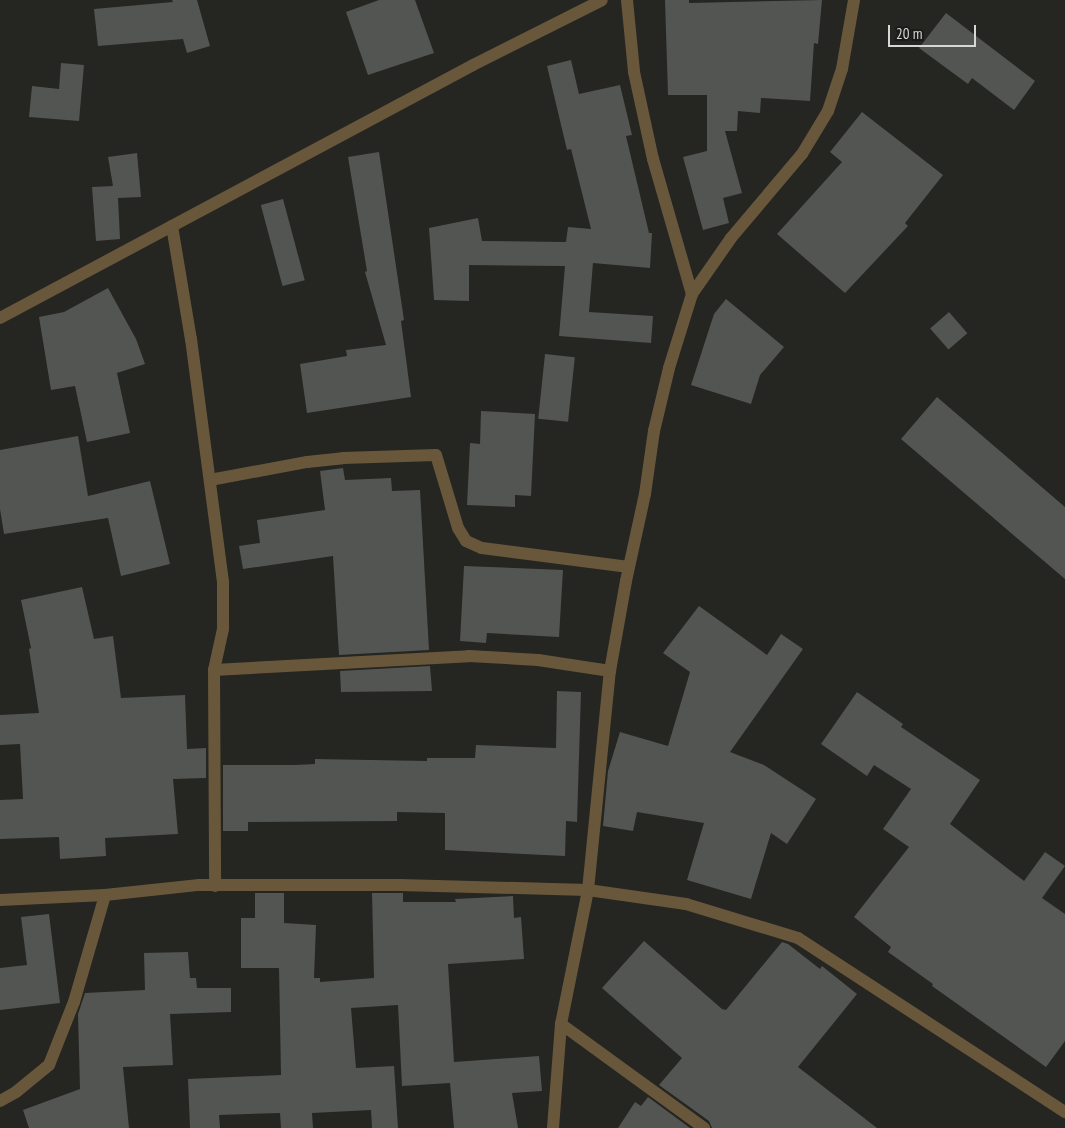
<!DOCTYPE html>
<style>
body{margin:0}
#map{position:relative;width:1065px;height:1128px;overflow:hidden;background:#252522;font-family:"PT Sans Narrow",sans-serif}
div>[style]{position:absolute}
.building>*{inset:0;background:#535552;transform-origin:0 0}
.street>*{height:12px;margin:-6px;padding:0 6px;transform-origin:6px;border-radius:6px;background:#69573b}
span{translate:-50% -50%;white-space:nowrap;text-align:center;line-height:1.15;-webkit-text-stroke:4px #1b1b19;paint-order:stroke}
.scale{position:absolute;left:888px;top:25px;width:88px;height:22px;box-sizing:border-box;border:2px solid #d7d7d5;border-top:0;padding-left:6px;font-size:15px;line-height:18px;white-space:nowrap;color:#d7d7d5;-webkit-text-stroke:4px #1b1b19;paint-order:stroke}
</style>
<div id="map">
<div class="building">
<i style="clip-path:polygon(172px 0,197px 0,210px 46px,187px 53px,183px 39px,98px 46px,94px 9px,173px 2px)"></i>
<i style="clip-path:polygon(379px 0,415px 0,434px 53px,368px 75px,346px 12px)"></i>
<i style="clip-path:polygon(665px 0,689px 0,689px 3px,822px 0,818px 44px,814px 43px,810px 101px,761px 98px,760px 113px,738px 111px,737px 131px,725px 131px,742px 193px,723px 198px,729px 223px,703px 230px,683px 157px,707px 151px,707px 95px,668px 95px)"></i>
<i style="clip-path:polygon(946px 13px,1035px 81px,1014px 110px,972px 78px,968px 84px,919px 48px)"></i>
<i style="clip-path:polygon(571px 60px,579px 94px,620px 85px,632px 135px,626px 136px,649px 233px,652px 233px,650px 268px,593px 263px,589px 312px,653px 316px,651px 343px,559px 336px,565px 266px,469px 265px,469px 301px,434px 300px,429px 228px,478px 218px,482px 241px,566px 242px,568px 227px,591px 229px,571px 149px,567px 150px,547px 66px)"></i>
<i style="clip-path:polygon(61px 63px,84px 65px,79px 121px,29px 117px,32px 86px,59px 89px)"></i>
<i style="clip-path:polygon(862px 112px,943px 175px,905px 223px,908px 226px,845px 293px,777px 234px,842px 162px,830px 152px)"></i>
<i style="clip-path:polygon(379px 152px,404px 320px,401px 321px,411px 397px,307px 413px,300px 364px,347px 356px,346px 350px,386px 345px,365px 272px,367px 271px,348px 157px)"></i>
<i style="clip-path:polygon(137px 153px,141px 197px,118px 198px,120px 239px,96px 241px,92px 187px,113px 186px,108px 157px)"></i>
<i style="left:283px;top:199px;width:84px;height:23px;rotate:75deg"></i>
<i style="clip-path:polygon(108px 288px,136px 339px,145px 364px,117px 373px,130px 433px,87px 442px,75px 386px,51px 390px,39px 317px,64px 312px)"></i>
<i style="clip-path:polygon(726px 299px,784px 347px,760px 375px,751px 404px,691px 385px,714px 314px)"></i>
<i style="left:949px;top:312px;width:28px;height:25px;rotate:49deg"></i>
<i style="left:545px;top:354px;width:30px;height:65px;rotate:6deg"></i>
<i style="clip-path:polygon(937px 397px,1065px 507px,1065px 579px,901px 439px)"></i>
<i style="clip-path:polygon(481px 411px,535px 414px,531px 496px,515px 495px,515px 507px,467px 505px,470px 443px,480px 444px)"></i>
<i style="clip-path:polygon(78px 436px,88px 496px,150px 481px,170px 564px,121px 576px,108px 518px,4px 534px,0 509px,0 450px)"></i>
<i style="clip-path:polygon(343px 468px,345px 480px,391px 478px,392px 491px,420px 490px,429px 650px,339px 655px,333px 556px,243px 569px,239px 546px,260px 543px,257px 520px,325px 510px,320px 471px)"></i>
<i style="clip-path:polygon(464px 566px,563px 570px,559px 637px,487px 633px,486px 643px,460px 641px)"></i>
<i style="clip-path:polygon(82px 587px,94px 639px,113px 636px,121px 698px,185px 695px,187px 749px,206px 748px,206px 778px,173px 779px,178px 834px,105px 838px,106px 856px,60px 859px,59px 837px,0 839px,0 800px,23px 799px,20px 744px,0 745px,0 715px,39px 713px,29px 649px,31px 648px,21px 600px)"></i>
<i style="clip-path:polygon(699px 606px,767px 655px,781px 634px,803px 649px,730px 752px,764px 765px,816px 799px,787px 844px,771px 833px,751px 899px,687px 880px,704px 823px,637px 812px,633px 831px,603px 826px,608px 771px,620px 732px,668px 746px,690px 672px,663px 653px)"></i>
<i style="clip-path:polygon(430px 666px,432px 691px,341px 692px,340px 671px)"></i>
<i style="clip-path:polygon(557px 691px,581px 692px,577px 822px,566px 821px,565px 856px,445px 850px,445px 813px,397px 812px,397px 821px,248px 822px,248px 831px,223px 831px,223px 765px,295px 765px,315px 764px,315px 759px,427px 761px,427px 758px,475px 758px,476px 745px,556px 748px)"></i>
<i style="clip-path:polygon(857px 692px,903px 724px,901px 727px,980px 780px,950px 824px,1024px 881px,1045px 852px,1065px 866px,1042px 898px,1065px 914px,1065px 1041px,1046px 1067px,932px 986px,933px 984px,888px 952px,891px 947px,854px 917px,909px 847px,883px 829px,911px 789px,874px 765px,867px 776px,821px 744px)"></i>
<i style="clip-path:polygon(255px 893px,284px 893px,284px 923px,316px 925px,314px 978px,320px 978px,320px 982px,374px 978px,372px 893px,403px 893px,403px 902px,456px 902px,455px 899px,513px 896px,514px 918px,521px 917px,524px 959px,448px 964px,454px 1062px,539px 1056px,542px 1091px,512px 1093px,518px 1128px,454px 1128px,450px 1083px,402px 1086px,398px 1005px,351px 1008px,356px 1068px,394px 1066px,398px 1128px,372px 1128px,371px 1110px,312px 1113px,313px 1128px,281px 1128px,280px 1113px,219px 1115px,220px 1128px,190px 1128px,188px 1079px,281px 1075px,279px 968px,241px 968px,241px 918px,255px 918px)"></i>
<i style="clip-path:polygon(49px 914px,60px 1003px,0 1010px,0 968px,27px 965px,21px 917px)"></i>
<i style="clip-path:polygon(644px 941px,722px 1009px,726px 1010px,782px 942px,788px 944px,820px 969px,822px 966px,857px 994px,798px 1067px,877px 1128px,712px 1128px,709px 1121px,659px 1085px,682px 1058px,602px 988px)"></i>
<i style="clip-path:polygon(188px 952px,190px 978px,196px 978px,197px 988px,231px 988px,231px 1012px,170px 1014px,173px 1065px,123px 1067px,129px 1128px,29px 1128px,23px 1110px,80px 1089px,78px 1014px,85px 993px,145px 990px,144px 953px)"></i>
<i style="clip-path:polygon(648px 1097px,690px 1128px,618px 1128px,635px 1102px,641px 1106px)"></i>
</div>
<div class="street">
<i style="left:627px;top:0;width:72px;rotate:84.4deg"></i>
<i style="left:634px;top:72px;width:89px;rotate:77.7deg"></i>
<i style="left:653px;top:159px;width:141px;rotate:73.9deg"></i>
<i style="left:172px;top:226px;width:115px;rotate:80.5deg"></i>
<i style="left:191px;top:339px;width:245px;rotate:82.5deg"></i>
<i style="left:223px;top:582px;width:47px;rotate:90deg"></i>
<i style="left:223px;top:629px;width:42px;rotate:102.4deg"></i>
<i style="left:214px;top:670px;width:216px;rotate:89.7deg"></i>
<i style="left:0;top:318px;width:536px;rotate:-28.14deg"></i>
<i style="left:473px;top:65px;width:144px;rotate:-26.7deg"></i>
<i style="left:210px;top:480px;width:99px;rotate:-10.5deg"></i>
<i style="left:307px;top:462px;width:36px;rotate:-6deg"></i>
<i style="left:343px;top:458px;width:93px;rotate:-1.8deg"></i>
<i style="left:436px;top:455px;width:76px;rotate:73.2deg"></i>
<i style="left:458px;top:528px;width:15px;rotate:58deg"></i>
<i style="left:466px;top:541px;width:17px;rotate:24deg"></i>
<i style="left:482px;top:548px;width:148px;rotate:7.4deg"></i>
<i style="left:214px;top:670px;width:255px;rotate:-3.1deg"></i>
<i style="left:469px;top:656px;width:69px;rotate:3.3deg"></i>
<i style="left:538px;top:660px;width:73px;rotate:8.7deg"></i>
<i style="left:0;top:900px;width:105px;rotate:-2.7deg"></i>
<i style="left:105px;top:895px;width:95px;rotate:-6.1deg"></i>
<i style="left:199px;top:885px;width:201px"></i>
<i style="left:400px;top:885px;width:188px;rotate:1.5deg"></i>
<i style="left:588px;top:890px;width:99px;rotate:8.1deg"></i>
<i style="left:686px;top:904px;width:117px;rotate:16.9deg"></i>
<i style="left:798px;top:938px;width:319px;rotate:33.1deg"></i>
<i style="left:561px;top:1024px;width:177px;rotate:36deg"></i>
<i style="left:0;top:1101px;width:18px;rotate:-29deg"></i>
<i style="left:16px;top:1092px;width:43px;rotate:-39.3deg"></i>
<i style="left:49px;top:1065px;width:68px;rotate:-68.4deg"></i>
<i style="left:74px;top:1002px;width:111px;rotate:-73.8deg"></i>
<i style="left:553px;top:1128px;width:104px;rotate:-85.6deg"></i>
<i style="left:561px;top:1024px;width:137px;rotate:-78.6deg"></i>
<i style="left:588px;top:890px;width:220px;rotate:-84.3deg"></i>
<i style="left:610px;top:671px;width:91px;rotate:-79.9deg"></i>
<i style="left:626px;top:581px;width:89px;rotate:-77.7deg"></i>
<i style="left:645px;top:494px;width:64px;rotate:-81.9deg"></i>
<i style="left:654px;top:431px;width:65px;rotate:-76.6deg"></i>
<i style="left:669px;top:368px;width:77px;rotate:-72.7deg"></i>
<i style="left:692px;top:294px;width:68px;rotate:-55.1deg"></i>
<i style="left:731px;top:238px;width:110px;rotate:-49.8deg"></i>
<i style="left:802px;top:154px;width:50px;rotate:-58.8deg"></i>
<i style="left:828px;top:111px;width:44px;rotate:-71.6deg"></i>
<i style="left:842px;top:69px;width:70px;rotate:-80.1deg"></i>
</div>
<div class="scale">20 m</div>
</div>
